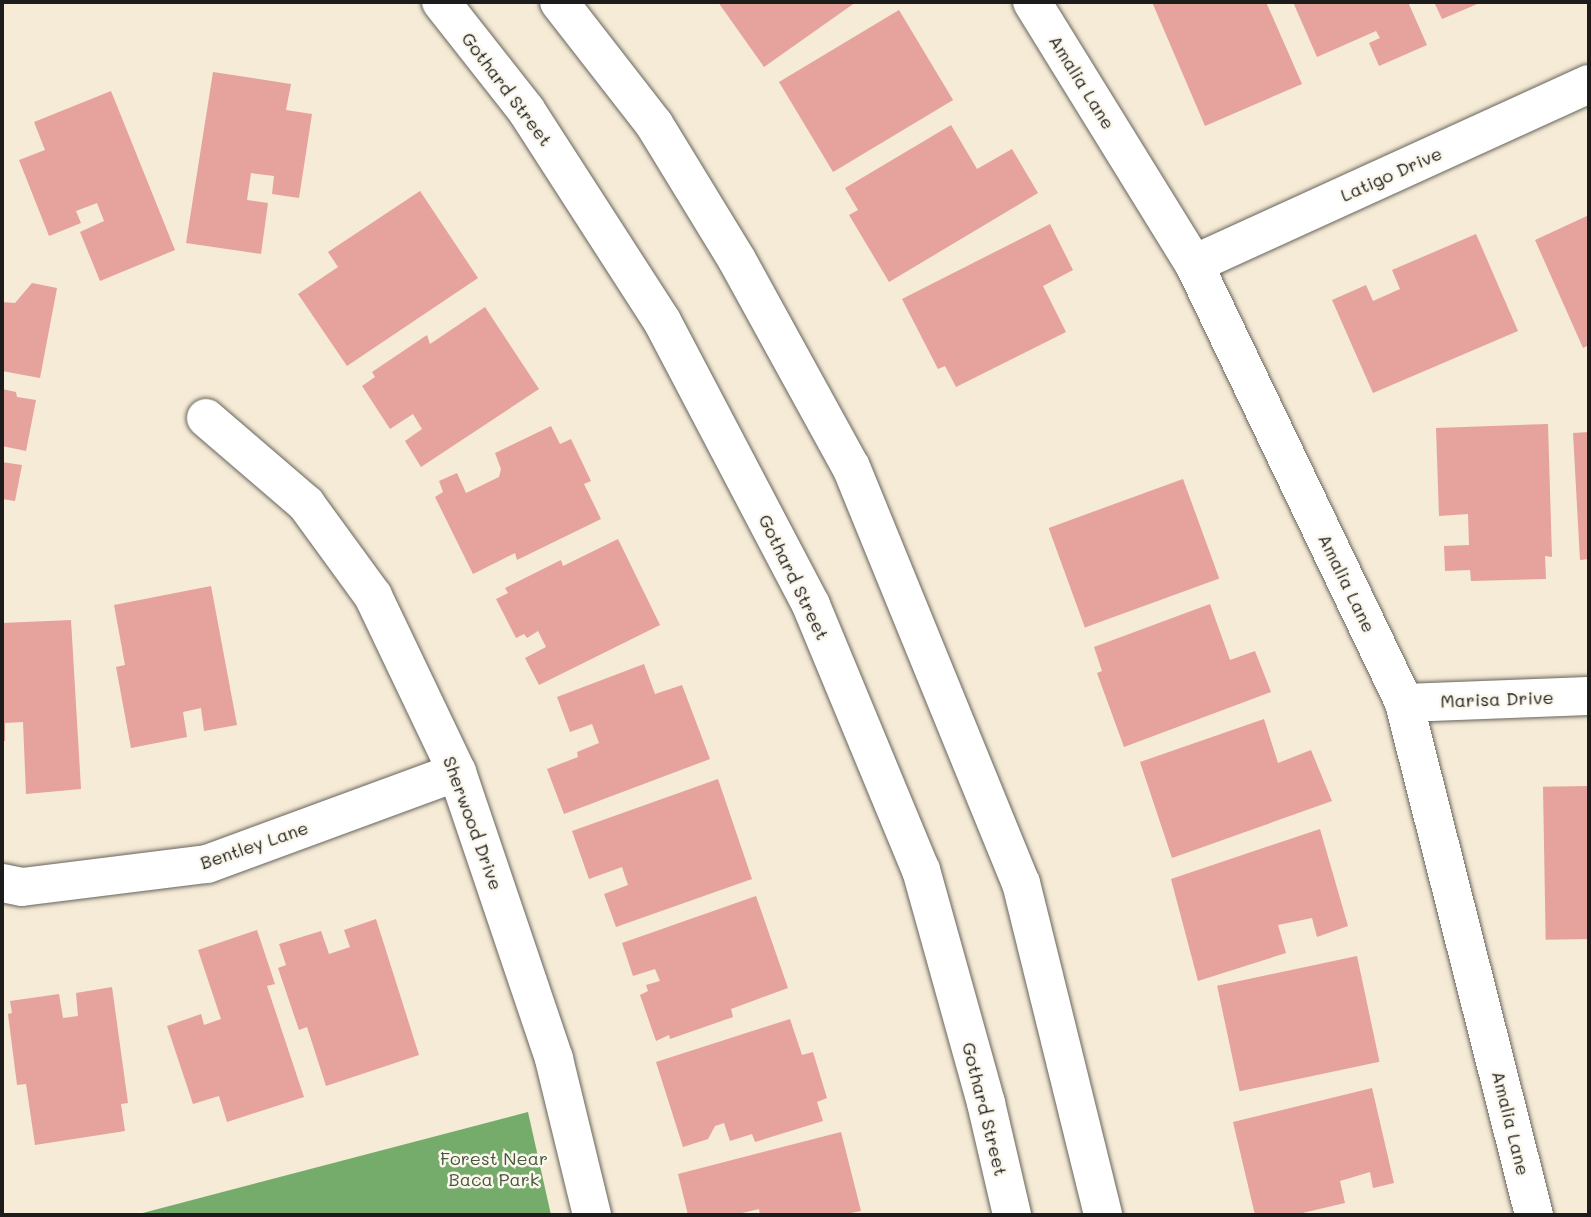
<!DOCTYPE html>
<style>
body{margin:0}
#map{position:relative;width:1591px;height:1217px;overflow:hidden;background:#f5ebd6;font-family:Mali,sans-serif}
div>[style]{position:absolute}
.forest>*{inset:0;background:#75ac6b}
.building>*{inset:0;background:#e6a29c;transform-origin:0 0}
.roads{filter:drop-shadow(0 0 2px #68645d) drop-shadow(0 0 2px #68645d)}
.minor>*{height:38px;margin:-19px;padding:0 19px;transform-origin:19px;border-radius:19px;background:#fff}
.tertiary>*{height:38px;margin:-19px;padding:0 19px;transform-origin:19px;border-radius:19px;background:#fff}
span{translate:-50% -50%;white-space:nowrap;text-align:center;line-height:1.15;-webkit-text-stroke:5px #fbf7ec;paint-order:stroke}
.street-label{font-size:18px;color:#1c1c1c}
.park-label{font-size:18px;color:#45583d}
.frame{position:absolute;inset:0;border:4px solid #1c1c1c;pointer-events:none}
</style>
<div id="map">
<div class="forest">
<i style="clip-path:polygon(528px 1112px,551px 1215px,135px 1215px)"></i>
</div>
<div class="building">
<i style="clip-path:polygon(718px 2px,856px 2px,764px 67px)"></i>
<i style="clip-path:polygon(1152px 2px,1266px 2px,1302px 84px,1205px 126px)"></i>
<i style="clip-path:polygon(1293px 2px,1408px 2px,1427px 45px,1379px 66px,1369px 43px,1380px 38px,1376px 31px,1317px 57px)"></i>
<i style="clip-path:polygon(1434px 2px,1482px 2px,1442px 19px)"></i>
<i style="left:899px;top:10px;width:105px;height:140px;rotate:59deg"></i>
<i style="clip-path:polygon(213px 72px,291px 84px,286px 110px,312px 114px,299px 198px,272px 194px,274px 176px,251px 173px,247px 200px,268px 203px,261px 254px,186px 243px)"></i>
<i style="clip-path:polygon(111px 91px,175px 250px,100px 281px,80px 232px,104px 221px,97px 203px,76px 211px,81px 223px,49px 236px,19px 160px,45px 150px,34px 122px)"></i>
<i style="clip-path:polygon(951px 125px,977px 169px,1012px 149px,1038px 193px,889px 282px,849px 215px,858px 210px,845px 188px)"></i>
<i style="clip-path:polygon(420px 191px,478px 278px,347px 366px,298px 294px,338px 267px,328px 252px)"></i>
<i style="clip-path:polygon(1589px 215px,1589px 345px,1583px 348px,1535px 240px)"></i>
<i style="clip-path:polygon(1050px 224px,1073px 270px,1043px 286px,1066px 332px,956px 387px,945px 366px,938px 369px,902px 299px)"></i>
<i style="clip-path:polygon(1476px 234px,1518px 331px,1373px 393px,1332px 300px,1366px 285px,1373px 301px,1400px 289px,1392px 270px)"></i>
<i style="clip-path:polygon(32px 283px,57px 288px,40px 378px,2px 371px,2px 302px,15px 303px)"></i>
<i style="clip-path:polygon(485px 307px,539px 389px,421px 467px,405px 441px,422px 429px,413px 414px,390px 429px,362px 386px,375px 377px,372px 372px,427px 335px,430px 344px)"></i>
<i style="clip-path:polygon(2px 389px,16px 392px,17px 397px,36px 400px,26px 451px,2px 446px)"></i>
<i style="clip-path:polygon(1548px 424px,1552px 557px,1545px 556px,1546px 579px,1471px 581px,1470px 570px,1445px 571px,1444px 546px,1469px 545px,1468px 514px,1439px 516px,1436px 428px)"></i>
<i style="clip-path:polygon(551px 426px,560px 444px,571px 439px,591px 481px,584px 484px,601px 519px,517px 560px,515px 553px,473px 574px,435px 497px,443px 492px,439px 481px,457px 473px,466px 493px,499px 477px,501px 469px,495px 453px)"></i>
<i style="clip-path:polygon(1589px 432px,1589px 559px,1580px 560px,1573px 433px)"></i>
<i style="clip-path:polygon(2px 462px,22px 465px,15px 501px,2px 499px)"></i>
<i style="left:1183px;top:479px;width:106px;height:143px;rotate:70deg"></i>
<i style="clip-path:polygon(618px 539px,660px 625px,539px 685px,525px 658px,546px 647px,538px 631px,527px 638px,524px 634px,516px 638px,496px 599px,508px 593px,505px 588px,561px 560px,563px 566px)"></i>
<i style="clip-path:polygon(211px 586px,237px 725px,204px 731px,201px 708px,183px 712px,187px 737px,131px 748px,116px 667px,125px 665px,114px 605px)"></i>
<i style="clip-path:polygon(1210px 604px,1230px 660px,1255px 651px,1271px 692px,1124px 747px,1097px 673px,1102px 671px,1094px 647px)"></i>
<i style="clip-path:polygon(71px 620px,81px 789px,26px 794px,23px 722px,5px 723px,5px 741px,2px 741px,2px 623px)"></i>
<i style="clip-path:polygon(644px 664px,655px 694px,682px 685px,710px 759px,564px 814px,547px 769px,578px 757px,577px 752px,599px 743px,592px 724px,570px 732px,557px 697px)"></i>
<i style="clip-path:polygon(1264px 719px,1278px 763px,1311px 750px,1332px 801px,1172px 858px,1140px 762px)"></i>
<i style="clip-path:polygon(718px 779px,752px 879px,616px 927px,604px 894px,628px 885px,622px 867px,589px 879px,572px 831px)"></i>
<i style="left:1587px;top:786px;width:153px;height:44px;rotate:89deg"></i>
<i style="clip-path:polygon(1320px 829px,1348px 926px,1317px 937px,1312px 918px,1278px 925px,1286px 953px,1198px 981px,1171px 879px)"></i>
<i style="clip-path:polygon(756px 896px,788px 988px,731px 1009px,733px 1017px,670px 1039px,669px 1035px,656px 1041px,640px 995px,648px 991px,646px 985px,660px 981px,655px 969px,633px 976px,622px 943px)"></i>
<i style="clip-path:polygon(376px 919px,419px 1055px,326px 1086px,307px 1027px,299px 1030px,278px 968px,286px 965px,279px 944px,321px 931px,329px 954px,350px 947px,344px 930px)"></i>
<i style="clip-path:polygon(257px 930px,275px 984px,267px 986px,304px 1097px,227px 1122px,219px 1096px,193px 1104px,167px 1026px,201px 1014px,204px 1025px,221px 1019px,198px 950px)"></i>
<i style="left:1357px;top:956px;width:108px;height:143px;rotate:78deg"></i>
<i style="clip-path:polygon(112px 987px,128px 1103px,121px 1104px,125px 1131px,35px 1145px,26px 1084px,17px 1085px,8px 1014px,12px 1013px,10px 1001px,59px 994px,63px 1018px,78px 1016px,76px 993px)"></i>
<i style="clip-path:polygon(790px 1019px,802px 1055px,813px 1052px,827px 1098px,817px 1102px,823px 1121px,755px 1142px,752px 1134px,730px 1141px,724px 1123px,715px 1126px,708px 1139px,683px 1147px,656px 1062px)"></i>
<i style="clip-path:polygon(1372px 1088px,1394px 1183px,1373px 1188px,1370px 1172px,1340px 1181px,1345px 1203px,1294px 1215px,1255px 1215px,1233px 1122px)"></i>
<i style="clip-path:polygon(841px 1132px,861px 1211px,841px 1215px,760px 1215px,759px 1209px,734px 1215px,688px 1215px,678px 1174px)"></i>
</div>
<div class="roads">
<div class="minor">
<i style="left:1032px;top:2px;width:308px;rotate:58.3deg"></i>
<i style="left:1194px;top:264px;width:487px;rotate:64.4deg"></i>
<i style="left:1404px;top:703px;width:528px;rotate:75.75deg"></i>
<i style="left:1194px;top:264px;width:434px;rotate:-24.5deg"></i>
<i style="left:206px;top:418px;width:132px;rotate:40.7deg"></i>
<i style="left:306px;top:504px;width:114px;rotate:53.9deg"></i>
<i style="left:373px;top:596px;width:195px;rotate:64.5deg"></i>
<i style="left:457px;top:772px;width:303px;rotate:71.3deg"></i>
<i style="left:554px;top:1059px;width:161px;rotate:76.3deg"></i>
<i style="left:1404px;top:703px;width:185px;rotate:-2.2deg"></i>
<i style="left:2px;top:883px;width:20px;rotate:11deg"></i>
<i style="left:22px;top:887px;width:186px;rotate:-7.1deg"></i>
<i style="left:207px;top:864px;width:266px;rotate:-20.2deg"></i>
</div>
<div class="tertiary">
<i style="left:441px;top:2px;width:137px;rotate:51.8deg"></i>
<i style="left:526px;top:110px;width:251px;rotate:57.2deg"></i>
<i style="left:662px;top:321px;width:321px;rotate:62.3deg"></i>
<i style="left:811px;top:605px;width:287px;rotate:67.5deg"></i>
<i style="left:921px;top:870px;width:242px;rotate:74.4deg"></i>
<i style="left:986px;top:1103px;width:115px;rotate:76.9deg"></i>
<i style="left:559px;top:2px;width:155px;rotate:52.1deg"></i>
<i style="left:654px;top:124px;width:159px;rotate:58.6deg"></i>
<i style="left:737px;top:260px;width:236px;rotate:61.2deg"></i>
<i style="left:851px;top:467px;width:449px;rotate:67.8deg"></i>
<i style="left:1021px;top:883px;width:342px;rotate:76.1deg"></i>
</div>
</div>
<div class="street-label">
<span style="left:1082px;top:82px;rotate:58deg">Amalia Lane</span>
<span style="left:507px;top:89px;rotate:53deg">Gothard Street</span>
<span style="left:1391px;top:174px;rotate:-24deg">Latigo Drive</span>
<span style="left:794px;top:577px;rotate:64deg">Gothard Street</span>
<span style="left:1347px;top:583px;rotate:64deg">Amalia Lane</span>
<span style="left:1497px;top:699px;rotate:-2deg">Marisa Drive</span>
<span style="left:473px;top:823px;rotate:70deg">Sherwood Drive</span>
<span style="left:254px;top:845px;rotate:-19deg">Bentley Lane</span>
<span style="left:985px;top:1109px;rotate:76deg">Gothard Street</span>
<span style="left:1511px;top:1123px;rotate:76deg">Amalia Lane</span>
</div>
<div class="park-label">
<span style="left:494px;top:1169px">Forest Near<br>Baca Park</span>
</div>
<div class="frame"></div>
</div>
